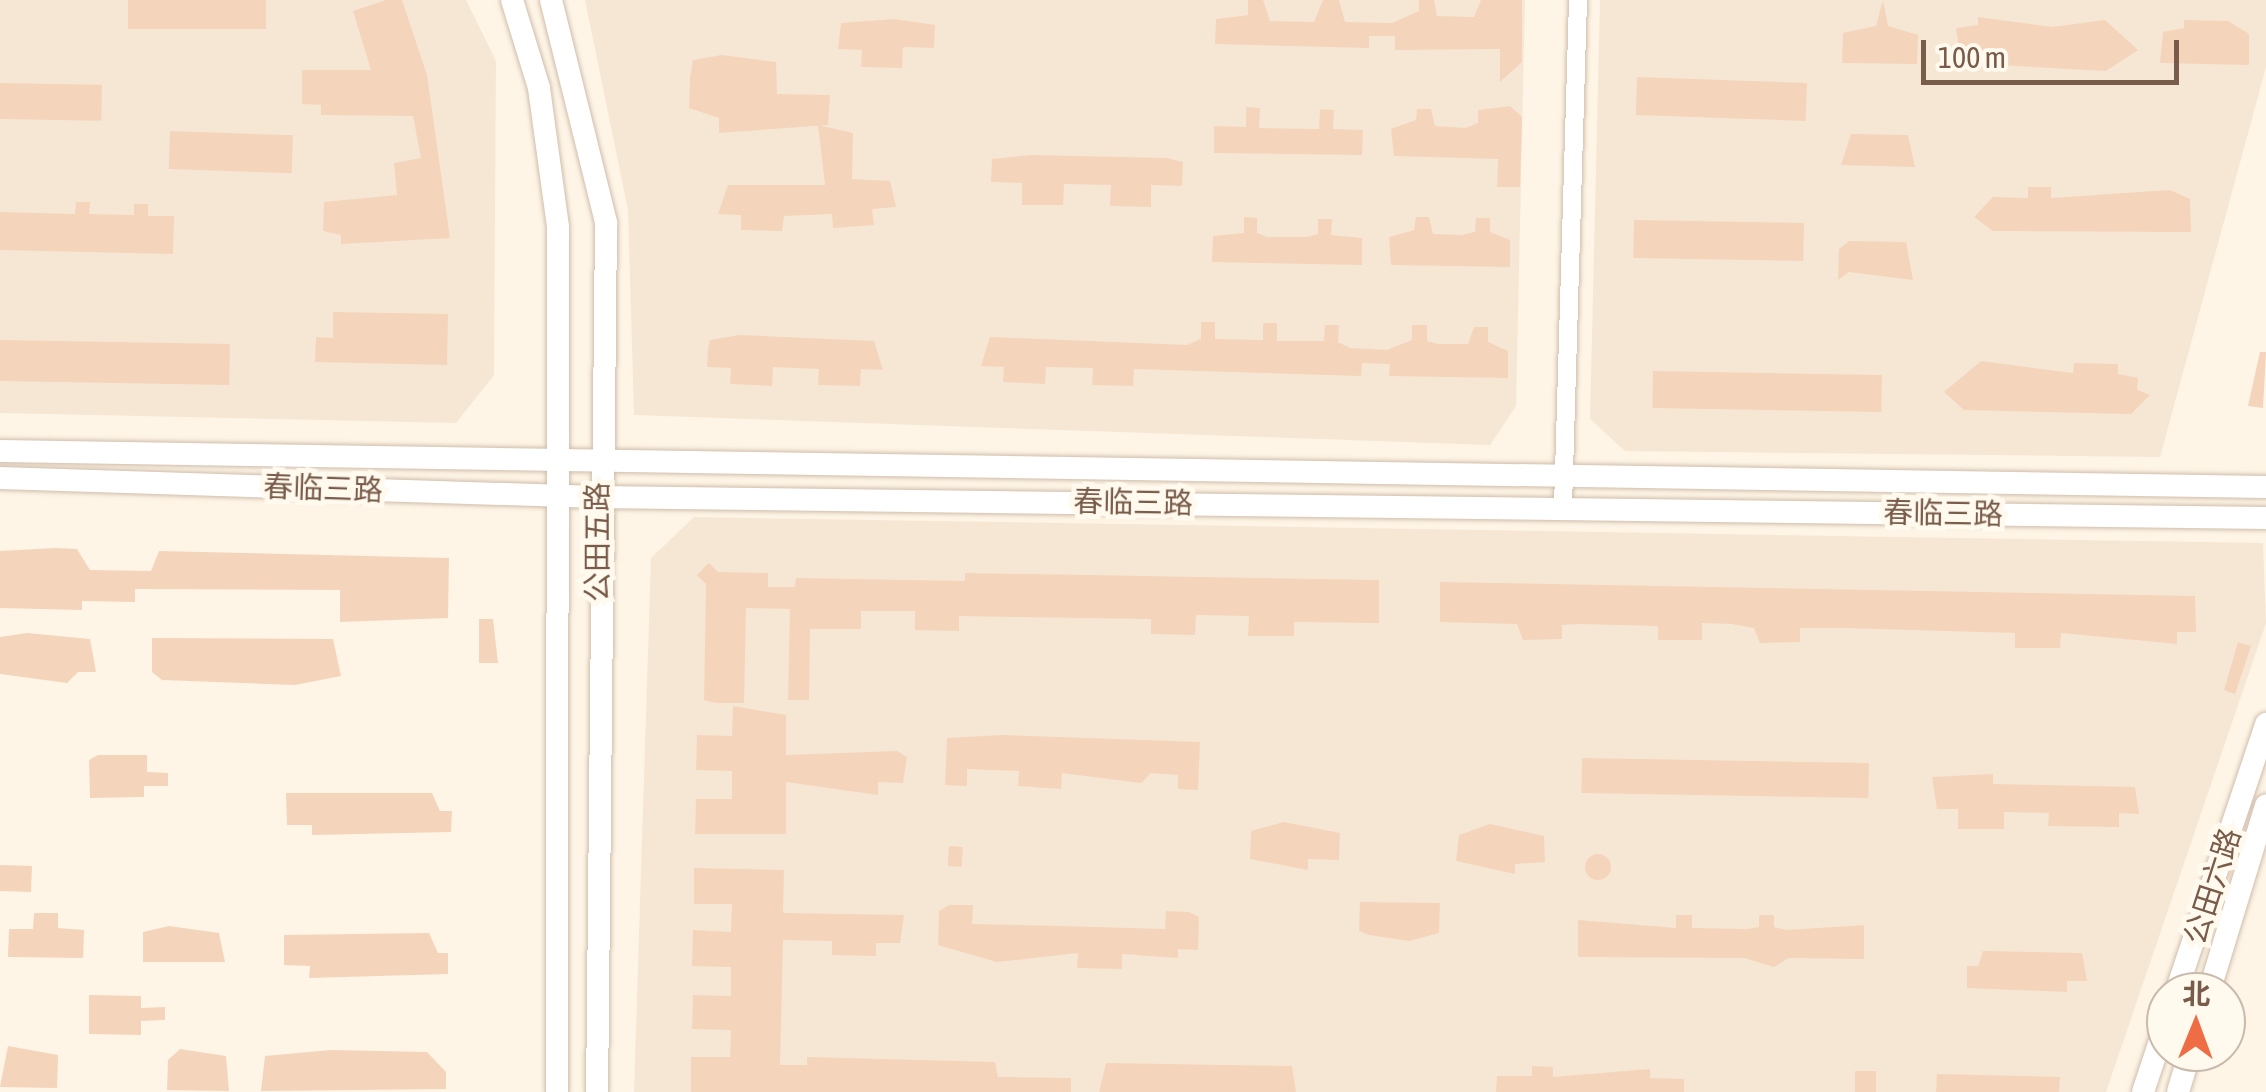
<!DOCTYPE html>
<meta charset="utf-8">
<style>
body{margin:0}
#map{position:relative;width:2266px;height:1092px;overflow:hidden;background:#fef5e6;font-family:"Asap Condensed","Noto Sans SC",sans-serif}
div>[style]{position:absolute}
.residential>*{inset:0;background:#f6e7d4}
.building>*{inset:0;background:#f5d4bc;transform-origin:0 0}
.round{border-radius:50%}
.roads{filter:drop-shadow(0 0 2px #d0bdab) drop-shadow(0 0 2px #d0bdab)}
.street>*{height:18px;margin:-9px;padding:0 9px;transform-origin:9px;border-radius:9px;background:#fff}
.secondary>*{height:22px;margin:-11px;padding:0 11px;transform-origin:11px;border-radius:11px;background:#fff}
span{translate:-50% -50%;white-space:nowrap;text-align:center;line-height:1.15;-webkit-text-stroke:10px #fff9ee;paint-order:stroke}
.street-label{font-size:30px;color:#795b49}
.north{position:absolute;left:2146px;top:972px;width:100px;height:100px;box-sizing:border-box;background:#fff9ee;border:2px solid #c9baac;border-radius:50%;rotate:1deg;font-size:28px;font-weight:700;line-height:40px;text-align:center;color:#795b49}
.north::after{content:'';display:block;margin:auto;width:35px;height:45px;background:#ef6d44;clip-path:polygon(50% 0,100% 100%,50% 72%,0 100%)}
.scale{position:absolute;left:1921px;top:40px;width:258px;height:45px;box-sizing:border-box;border:5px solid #795b49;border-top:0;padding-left:12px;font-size:30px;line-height:35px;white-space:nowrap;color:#795b49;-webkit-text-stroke:8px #fff9ee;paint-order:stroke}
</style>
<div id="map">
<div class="residential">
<i style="clip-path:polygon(0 0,466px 0,496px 61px,494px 375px,456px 423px,0 413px)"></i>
<i style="clip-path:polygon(585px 0,1525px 0,1516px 406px,1490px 445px,634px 415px,628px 210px)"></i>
<i style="clip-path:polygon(1600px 0,2266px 0,2266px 67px,2160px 457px,1625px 451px,1590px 419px)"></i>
<i style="clip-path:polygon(694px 517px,2263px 543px,2266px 623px,2106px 1092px,634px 1092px,651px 558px)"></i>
</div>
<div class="building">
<i style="left:128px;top:0;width:138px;height:29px"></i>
<i style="clip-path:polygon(386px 0,402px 0,427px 75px,450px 238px,341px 244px,341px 235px,323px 231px,324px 202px,397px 195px,394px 163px,421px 158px,413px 116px,321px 115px,321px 105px,302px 104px,302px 70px,371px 70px,353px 11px)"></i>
<i style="clip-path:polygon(1248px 0,1263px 0,1270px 21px,1314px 22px,1323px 0,1339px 0,1345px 22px,1392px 23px,1419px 11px,1419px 0,1434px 0,1437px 16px,1474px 17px,1481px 0,1522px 0,1522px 62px,1500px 82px,1500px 49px,1395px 50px,1395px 36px,1369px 36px,1369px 48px,1215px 44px,1216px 19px,1248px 15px)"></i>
<i style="clip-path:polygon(1883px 0,1888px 26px,1918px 35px,1917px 64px,1842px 63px,1843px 33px,1876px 26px)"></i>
<i style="clip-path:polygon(1978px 17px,2052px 27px,2105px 20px,2138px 50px,2106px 71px,1961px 63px,1956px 28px,1978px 25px)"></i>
<i style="clip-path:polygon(894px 19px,935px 25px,934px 48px,903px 47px,902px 68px,861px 67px,862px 50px,838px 49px,841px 23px)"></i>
<i style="clip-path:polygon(2184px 20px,2228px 21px,2249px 34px,2249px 65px,2160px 63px,2163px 32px,2184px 28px)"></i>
<i style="clip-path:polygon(722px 55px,776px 62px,777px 94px,830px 95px,828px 125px,719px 133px,719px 118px,689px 108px,690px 78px,693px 60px)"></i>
<i style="left:1637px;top:77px;width:170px;height:38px;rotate:2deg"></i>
<i style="left:0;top:83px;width:102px;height:36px;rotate:1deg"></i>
<i style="clip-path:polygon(1510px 106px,1522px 117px,1520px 187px,1497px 187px,1498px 159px,1394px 156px,1391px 129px,1416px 120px,1417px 109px,1431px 109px,1435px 126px,1465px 128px,1478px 123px,1478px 110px)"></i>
<i style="clip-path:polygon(1246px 107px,1260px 108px,1259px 128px,1319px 129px,1320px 109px,1334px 110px,1333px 129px,1363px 130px,1362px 155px,1214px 153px,1214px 126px,1246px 127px)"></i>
<i style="clip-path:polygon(818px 125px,853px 133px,852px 179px,890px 181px,896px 207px,872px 209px,874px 225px,833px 228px,832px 214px,784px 216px,782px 231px,741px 230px,741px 215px,718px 214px,728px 185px,825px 185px)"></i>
<i style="left:170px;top:131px;width:123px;height:38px;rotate:2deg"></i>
<i style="clip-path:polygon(1851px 134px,1908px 135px,1915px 167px,1841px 165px)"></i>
<i style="clip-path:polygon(1032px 155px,1167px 158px,1183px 162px,1182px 186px,1151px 185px,1151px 207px,1110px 206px,1111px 185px,1064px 184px,1063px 205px,1022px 205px,1022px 183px,991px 182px,992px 159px)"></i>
<i style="clip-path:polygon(2028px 187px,2051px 187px,2051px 198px,2170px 190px,2190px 199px,2191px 232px,1993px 231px,1974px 217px,1993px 197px,2028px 198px)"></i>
<i style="clip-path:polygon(76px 202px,90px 202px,89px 214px,134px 215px,134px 204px,148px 204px,148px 216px,174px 216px,173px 254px,0 250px,0 212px,75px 214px)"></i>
<i style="clip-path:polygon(1244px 217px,1257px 218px,1257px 233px,1267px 237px,1307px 237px,1318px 234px,1318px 219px,1332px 219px,1331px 235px,1362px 238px,1362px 265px,1212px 262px,1213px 236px,1244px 233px)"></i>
<i style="clip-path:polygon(1416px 217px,1429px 217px,1433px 234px,1462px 235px,1475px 232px,1476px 218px,1490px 218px,1490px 232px,1510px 240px,1510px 267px,1391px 265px,1389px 237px,1414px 230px)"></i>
<i style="left:1634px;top:220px;width:170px;height:38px;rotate:1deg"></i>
<i style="clip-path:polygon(1849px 241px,1906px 242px,1913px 280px,1849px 272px,1838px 280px,1839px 249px)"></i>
<i style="clip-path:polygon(333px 312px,448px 314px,447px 365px,315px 362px,316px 337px,333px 338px)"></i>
<i style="clip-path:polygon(1201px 322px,1215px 322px,1215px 339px,1263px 340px,1263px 323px,1277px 323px,1277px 341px,1324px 341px,1325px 325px,1339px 325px,1338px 342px,1350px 348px,1387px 350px,1412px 340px,1412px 325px,1427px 325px,1427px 341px,1438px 344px,1468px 344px,1474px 327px,1488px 327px,1488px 342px,1508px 351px,1508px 378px,1389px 376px,1390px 364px,1362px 363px,1361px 376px,1134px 369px,1133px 386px,1092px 385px,1093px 368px,1046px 367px,1045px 384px,1003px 382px,1004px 367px,981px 366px,990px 337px,1187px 345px,1201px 339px)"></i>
<i style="clip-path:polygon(740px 335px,874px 341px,883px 370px,861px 369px,860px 386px,818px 385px,819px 369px,773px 367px,772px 386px,730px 384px,731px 368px,707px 367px,708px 349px,710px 340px)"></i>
<i style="left:0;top:340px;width:230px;height:41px;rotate:1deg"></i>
<i style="clip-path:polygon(2260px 352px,2266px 352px,2263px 408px,2248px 406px)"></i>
<i style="clip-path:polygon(1981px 361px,2073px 373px,2074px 363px,2118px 364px,2118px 374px,2138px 378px,2137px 390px,2150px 395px,2131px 414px,1964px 410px,1944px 392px)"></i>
<i style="left:1653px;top:371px;width:229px;height:37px;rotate:1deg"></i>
<i style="clip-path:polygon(55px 548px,77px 549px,90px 570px,151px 571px,159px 551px,449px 558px,448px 618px,340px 622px,340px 590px,135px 589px,135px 602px,82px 601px,82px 610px,0 608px,0 551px)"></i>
<i style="clip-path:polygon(709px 563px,718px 572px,768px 573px,768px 587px,795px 587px,796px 578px,965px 581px,965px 573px,1379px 580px,1379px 623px,1294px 622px,1294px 636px,1248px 636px,1249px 616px,1196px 615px,1195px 635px,1151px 634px,1151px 619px,959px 616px,959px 631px,915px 630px,915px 611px,861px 611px,861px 629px,810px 629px,809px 700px,788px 700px,790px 609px,746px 608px,744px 703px,716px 703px,704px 700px,706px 584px,697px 575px)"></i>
<i style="clip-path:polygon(1440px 582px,2195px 596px,2196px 632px,2177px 632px,2177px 644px,2061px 633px,2060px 648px,2015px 648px,2015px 633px,1843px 628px,1800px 628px,1800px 642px,1760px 643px,1754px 628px,1732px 624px,1702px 623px,1702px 640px,1658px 640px,1658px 626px,1579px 624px,1562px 625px,1562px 639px,1523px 640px,1517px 624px,1440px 622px)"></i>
<i style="clip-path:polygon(479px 619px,493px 619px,498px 663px,479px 663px)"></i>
<i style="clip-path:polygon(27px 633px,90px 639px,96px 672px,78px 672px,67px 683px,0 674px,0 637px)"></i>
<i style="clip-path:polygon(152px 638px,333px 639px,341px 676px,295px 685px,162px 680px,152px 672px)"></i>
<i style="clip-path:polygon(2238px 642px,2251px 646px,2235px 694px,2224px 690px)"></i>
<i style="clip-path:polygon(733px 706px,786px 715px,786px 755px,897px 751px,907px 757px,903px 783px,878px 782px,878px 795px,786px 782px,786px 834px,695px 834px,696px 799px,732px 799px,732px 771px,696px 770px,697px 735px,732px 736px)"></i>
<i style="clip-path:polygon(1003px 735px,1200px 742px,1198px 790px,1178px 789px,1178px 775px,1151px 773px,1141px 783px,1062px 773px,1061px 789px,1018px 786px,1019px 771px,967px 769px,967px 786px,945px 785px,947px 738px)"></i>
<i style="clip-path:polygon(98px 755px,147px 755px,147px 772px,168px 773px,168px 786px,144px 786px,144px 797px,90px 798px,89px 760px)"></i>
<i style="left:1582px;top:758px;width:287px;height:35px;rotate:1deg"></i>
<i style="clip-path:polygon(1993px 774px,1993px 784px,2135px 787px,2139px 814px,2119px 813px,2119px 827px,2048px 826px,2049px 813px,2004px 812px,2004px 829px,1958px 829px,1958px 809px,1937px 809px,1932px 777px)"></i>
<i style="clip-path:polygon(286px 793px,432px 793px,440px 811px,452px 811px,451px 832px,312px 835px,312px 825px,287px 825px)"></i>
<i style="clip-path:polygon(1284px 822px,1340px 833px,1339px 860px,1308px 859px,1308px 870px,1250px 859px,1251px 831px)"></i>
<i style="clip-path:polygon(1490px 824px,1544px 836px,1545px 862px,1515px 864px,1515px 874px,1456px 861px,1459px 835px)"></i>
<i style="left:949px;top:846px;width:14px;height:20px;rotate:4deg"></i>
<i class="round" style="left:1585px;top:854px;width:26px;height:26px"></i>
<i style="left:0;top:865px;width:32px;height:26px;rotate:2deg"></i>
<i style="clip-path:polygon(694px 868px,784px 870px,783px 913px,904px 915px,900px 943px,876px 943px,876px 956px,832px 955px,832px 941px,783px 940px,780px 1065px,807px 1065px,807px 1057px,995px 1062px,998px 1077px,1071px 1078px,1071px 1092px,691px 1092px,691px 1057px,730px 1057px,731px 1030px,692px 1029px,693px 995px,731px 996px,731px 967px,692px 966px,693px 930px,731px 932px,732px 904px,694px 904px)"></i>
<i style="clip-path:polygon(1360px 902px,1440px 903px,1439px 933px,1409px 941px,1369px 935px,1359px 931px)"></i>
<i style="clip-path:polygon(949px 905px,973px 905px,972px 924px,1061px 926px,1165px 929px,1166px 911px,1189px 912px,1199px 917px,1198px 950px,1178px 949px,1178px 958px,1122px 954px,1122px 969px,1077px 968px,1078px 953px,997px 962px,938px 945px,939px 911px)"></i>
<i style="clip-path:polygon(34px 913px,58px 913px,58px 928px,84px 930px,83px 958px,8px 957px,9px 929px,33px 929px)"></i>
<i style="clip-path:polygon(1676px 915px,1692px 915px,1692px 928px,1748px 929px,1759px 927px,1759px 915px,1774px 915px,1774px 927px,1787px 930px,1864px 925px,1864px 959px,1789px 958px,1774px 967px,1744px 958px,1578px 957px,1578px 920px,1676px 928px)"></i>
<i style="clip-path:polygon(169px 926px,219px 933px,225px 962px,143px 962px,143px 932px)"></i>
<i style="clip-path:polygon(429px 933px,438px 953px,448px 953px,448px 974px,309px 978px,310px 966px,284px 965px,284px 935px)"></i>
<i style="clip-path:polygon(1983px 951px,2082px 953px,2087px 981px,2067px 981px,2067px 992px,1967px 988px,1967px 966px,1978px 966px)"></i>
<i style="clip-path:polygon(89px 995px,141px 996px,141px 1008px,165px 1007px,165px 1020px,141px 1021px,141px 1035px,89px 1034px)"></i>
<i style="clip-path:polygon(8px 1046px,58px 1055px,57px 1088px,0 1087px)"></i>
<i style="clip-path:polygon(180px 1049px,226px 1056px,229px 1091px,167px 1090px,168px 1060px)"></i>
<i style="clip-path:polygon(331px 1050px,427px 1052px,446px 1072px,446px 1089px,261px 1091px,265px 1056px)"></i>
<i style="clip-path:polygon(1106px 1063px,1292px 1066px,1296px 1092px,1099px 1092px)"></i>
<i style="clip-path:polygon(1532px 1066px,1553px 1067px,1553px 1077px,1650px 1069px,1650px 1078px,1684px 1079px,1684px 1092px,1496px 1092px,1497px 1076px,1532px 1076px)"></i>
<i style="left:1855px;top:1071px;width:21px;height:21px"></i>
<i style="clip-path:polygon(1937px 1074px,2060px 1077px,2059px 1092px,1936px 1092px)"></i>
</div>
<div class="roads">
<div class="street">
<i style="left:1563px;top:506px;width:506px;rotate:-88.3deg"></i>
</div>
<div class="secondary">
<i style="left:512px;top:0;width:92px;rotate:72.9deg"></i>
<i style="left:539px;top:88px;width:140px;rotate:82.2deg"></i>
<i style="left:558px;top:227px;width:865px;rotate:90.07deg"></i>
<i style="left:551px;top:0;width:230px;rotate:76.1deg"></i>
<i style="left:606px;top:223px;width:869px;rotate:90.59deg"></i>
<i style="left:0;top:451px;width:2266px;rotate:0.91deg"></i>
<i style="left:0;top:478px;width:597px;rotate:1.82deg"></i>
<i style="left:597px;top:497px;width:1669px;rotate:0.72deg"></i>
<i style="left:2176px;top:992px;width:283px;rotate:-71.4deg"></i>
<i style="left:2209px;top:992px;width:195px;rotate:-73deg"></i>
<i style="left:2143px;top:1092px;width:73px;rotate:-71.6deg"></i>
<i style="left:2178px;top:1092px;width:42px;rotate:-73.3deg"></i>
</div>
</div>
<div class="street-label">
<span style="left:323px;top:488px;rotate:2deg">春临三路</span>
<span style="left:1133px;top:502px;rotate:1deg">春临三路</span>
<span style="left:1943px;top:513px;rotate:1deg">春临三路</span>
<span style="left:597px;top:542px;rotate:-90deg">公田五路</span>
<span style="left:2212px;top:886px;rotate:-72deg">公田六路</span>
</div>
<div class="north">北</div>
<div class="scale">100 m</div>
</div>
